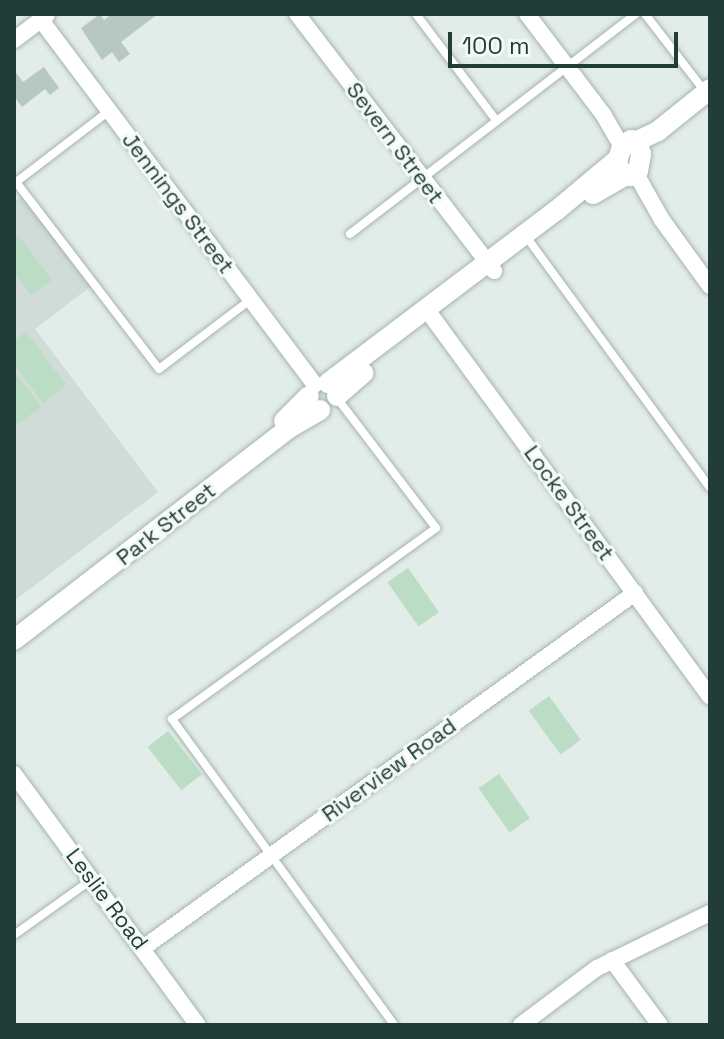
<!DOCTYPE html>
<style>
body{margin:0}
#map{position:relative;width:724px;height:1039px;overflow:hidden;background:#e2ece8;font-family:"Space Grotesk",sans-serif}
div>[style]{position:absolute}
.built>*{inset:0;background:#d0dcd7}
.green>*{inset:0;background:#bbddc5;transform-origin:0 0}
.building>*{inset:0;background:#b7c7c1}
.roads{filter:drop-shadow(0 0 2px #a5b4af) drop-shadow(0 0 2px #a5b4af)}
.service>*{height:8px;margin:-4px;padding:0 4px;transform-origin:4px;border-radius:4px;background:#fff}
.minor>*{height:16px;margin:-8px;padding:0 8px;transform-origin:8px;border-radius:8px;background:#fff}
.tertiary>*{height:20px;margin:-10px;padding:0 10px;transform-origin:10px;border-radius:10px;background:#fff}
span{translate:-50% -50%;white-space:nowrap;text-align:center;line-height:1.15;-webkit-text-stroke:6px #f2f9f6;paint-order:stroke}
.street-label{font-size:22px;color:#223d37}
.frame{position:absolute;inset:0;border:16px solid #223d37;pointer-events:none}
.scale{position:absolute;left:448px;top:32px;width:230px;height:36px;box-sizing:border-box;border:4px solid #223d37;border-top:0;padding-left:10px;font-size:24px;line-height:28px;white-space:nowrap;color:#223d37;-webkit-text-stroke:6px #f2f9f6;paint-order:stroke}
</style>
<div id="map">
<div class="built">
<i style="clip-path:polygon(22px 196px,91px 286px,35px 329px,158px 492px,14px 601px,14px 202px)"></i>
</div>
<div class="green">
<i style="clip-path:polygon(18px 235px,52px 280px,31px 295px,14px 273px,14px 238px)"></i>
<i style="clip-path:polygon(26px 332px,66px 385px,43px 403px,14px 364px,14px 340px)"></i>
<i style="clip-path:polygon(14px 371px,41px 407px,18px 424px,14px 419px)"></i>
<i style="left:408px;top:568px;width:54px;height:25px;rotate:55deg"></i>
<i style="left:549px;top:696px;width:54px;height:25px;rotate:54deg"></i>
<i style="left:168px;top:731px;width:55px;height:26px;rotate:52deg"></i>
<i style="left:499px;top:774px;width:54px;height:25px;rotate:55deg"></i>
</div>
<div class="building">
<i style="clip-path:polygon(100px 14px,104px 20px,112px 14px,158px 14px,121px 42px,130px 54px,119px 62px,112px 52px,102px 60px,81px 28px)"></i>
<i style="clip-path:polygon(44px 67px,59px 88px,50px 95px,45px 89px,22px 107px,14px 96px,14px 70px,23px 82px)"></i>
</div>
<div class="roads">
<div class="service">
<i style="left:416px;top:14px;width:133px;rotate:53deg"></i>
<i style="left:645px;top:14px;width:100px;rotate:52.3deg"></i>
<i style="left:109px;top:111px;width:117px;rotate:142.6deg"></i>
<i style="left:16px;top:182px;width:235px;rotate:52.6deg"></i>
<i style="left:159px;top:369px;width:114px;rotate:-37.2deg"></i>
<i style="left:350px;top:234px;width:361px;rotate:-37.6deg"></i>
<i style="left:525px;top:235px;width:313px;rotate:53.8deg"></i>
<i style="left:337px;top:398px;width:163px;rotate:52.7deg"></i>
<i style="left:436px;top:528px;width:326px;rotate:144.1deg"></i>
<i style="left:172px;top:719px;width:378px;rotate:54deg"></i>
<i style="left:14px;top:935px;width:95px;rotate:-35.5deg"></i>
</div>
<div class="minor">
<i style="left:297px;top:14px;width:324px;rotate:52.5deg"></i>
<i style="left:527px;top:14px;width:126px;rotate:52.8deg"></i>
<i style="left:603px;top:114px;width:38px;rotate:60deg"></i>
<i style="left:41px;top:20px;width:456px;rotate:53.1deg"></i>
<i style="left:14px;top:40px;width:41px;rotate:-37.1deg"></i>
<i style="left:636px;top:174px;width:53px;rotate:60.5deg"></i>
<i style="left:662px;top:220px;width:82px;rotate:54deg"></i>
<i style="left:427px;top:310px;width:479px;rotate:53.8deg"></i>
<i style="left:14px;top:774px;width:311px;rotate:53.8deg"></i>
<i style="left:143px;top:948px;width:607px;rotate:-35.81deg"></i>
<i style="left:612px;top:960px;width:81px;rotate:53.6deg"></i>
<i style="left:521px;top:1025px;width:95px;rotate:-36.9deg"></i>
<i style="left:597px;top:968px;width:126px;rotate:-26deg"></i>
</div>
<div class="tertiary">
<i style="left:631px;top:140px;width:6px;rotate:9deg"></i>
<i style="left:637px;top:141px;width:14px;rotate:73deg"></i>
<i style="left:641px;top:154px;width:17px;rotate:100deg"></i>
<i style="left:638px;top:171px;width:9px;rotate:144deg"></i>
<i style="left:631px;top:176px;width:9px;rotate:-167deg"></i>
<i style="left:622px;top:174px;width:13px;rotate:-113deg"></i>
<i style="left:617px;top:162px;width:16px;rotate:-72deg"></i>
<i style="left:622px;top:147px;width:11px;rotate:-38deg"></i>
<i style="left:637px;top:141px;width:23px;rotate:-25deg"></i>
<i style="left:658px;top:131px;width:67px;rotate:-38.9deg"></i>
<i style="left:593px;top:194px;width:36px;rotate:-30deg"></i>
<i style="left:328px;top:383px;width:287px;rotate:-37.1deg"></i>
<i style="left:557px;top:210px;width:80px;rotate:-39.9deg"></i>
<i style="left:337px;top:396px;width:35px;rotate:-41deg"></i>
<i style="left:284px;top:421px;width:35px;rotate:-45deg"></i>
<i style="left:14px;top:640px;width:347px;rotate:-37.6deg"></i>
<i style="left:289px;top:428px;width:36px;rotate:-30deg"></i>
</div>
</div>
<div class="street-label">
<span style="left:395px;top:143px;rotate:53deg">Severn Street</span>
<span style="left:178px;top:203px;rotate:53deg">Jennings Street</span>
<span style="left:569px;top:503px;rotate:54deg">Locke Street</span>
<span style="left:166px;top:524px;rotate:-38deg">Park Street</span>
<span style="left:389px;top:770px;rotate:-36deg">Riverview Road</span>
<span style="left:107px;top:899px;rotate:53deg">Leslie Road</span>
</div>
<div class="frame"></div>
<div class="scale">100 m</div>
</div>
